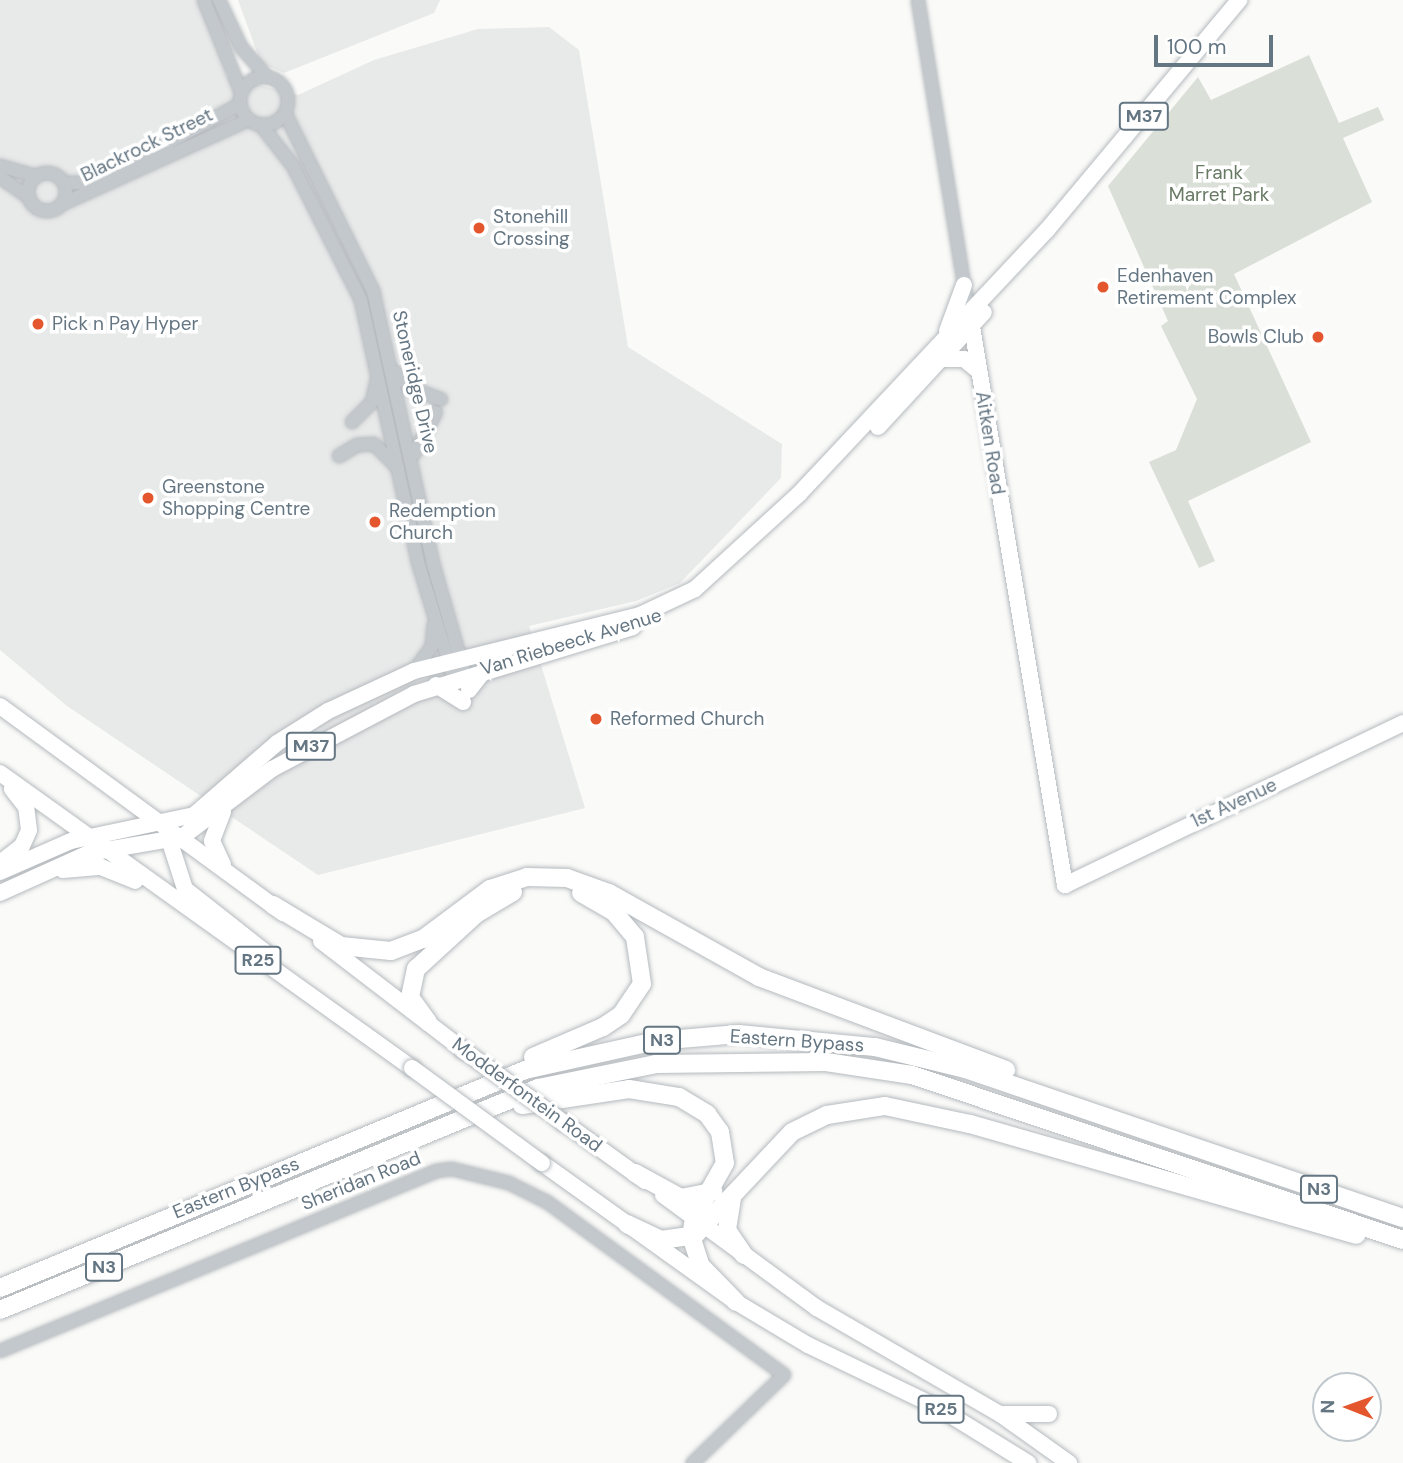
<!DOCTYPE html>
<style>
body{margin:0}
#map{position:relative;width:1403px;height:1463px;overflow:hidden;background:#fafaf8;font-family:"DM Sans",sans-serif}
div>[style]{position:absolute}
.built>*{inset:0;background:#e8e9e9}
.green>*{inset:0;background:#dadfd7}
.roads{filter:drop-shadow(0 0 2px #b5babe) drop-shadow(0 0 2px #b5babe)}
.minor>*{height:12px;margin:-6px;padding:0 6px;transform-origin:6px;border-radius:6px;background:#c3c8cc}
.minor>.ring{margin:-6px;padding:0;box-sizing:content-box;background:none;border:12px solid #c3c8cc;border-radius:50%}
.major>*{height:16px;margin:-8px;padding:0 8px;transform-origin:8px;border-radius:8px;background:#fff}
.highway>*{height:18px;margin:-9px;padding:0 9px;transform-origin:9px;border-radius:9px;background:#fff}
.bridges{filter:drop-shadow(0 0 2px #b5babe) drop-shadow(0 0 2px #b5babe)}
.major-bridge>*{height:16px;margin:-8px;padding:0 8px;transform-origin:8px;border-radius:8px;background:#fff}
.dots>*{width:19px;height:19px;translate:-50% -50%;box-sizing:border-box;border:4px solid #fff;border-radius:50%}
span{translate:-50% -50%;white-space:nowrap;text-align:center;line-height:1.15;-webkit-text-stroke:7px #fff;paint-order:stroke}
.shield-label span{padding:2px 5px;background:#fff;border:2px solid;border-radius:5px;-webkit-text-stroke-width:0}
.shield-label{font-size:18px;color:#657683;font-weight:700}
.street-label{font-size:19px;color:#657683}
.park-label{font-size:19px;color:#687a64}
.poi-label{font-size:19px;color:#657683}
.left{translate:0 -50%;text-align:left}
.right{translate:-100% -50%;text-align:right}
.north{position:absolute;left:1312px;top:1372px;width:70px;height:70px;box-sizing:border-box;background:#fff;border:2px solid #c1c8cd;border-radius:50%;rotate:271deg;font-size:19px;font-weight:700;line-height:28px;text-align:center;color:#657683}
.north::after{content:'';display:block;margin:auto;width:24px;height:32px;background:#e4572e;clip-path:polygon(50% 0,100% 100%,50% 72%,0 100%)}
.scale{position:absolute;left:1154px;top:35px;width:119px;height:32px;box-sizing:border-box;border:4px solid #657683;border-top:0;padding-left:9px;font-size:21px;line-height:24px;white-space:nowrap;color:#657683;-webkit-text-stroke:5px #fff;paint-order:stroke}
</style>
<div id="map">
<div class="built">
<i style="clip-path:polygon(0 0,205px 0,227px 77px,298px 95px,374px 60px,478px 29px,549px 27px,579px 50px,628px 347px,782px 444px,781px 478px,680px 583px,636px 601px,529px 626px,585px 808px,318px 875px,67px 706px,0 650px)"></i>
<i style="clip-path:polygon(238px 0,440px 0,434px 13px,284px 73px,261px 63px)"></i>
</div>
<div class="green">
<i style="clip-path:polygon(1309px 55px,1339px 123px,1378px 107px,1384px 120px,1343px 138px,1372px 202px,1234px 274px,1311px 442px,1188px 501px,1215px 561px,1199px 568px,1149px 462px,1176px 450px,1197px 399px,1161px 326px,1168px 321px,1108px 186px,1198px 77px,1211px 100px)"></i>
</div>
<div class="roads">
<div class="minor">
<i style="left:204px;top:0;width:99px;rotate:68.1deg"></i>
<i style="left:219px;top:0;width:52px;rotate:64.9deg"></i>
<i style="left:241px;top:47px;width:38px;rotate:49deg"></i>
<i style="left:918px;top:0;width:318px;rotate:80.8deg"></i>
<i class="ring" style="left:240px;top:77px;width:36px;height:36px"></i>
<i style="left:285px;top:113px;width:199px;rotate:63.7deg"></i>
<i style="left:373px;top:291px;width:280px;rotate:77.6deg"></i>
<i style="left:433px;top:564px;width:116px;rotate:73.9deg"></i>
<i style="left:261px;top:125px;width:52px;rotate:52deg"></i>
<i style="left:293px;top:166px;width:150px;rotate:63.1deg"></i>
<i style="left:361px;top:300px;width:268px;rotate:77.7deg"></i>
<i style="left:418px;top:562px;width:122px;rotate:72.9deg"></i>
<i style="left:0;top:166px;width:37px;rotate:16deg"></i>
<i class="ring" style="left:28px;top:173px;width:26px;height:26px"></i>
<i style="left:0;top:177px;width:35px;rotate:35deg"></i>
<i style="left:64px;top:183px;width:30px"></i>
<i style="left:94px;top:183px;width:165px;rotate:-28.3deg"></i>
<i style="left:62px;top:204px;width:204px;rotate:-24.3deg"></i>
<i style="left:395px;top:372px;width:22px;rotate:47deg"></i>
<i style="left:410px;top:388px;width:33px;rotate:20deg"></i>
<i style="left:352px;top:422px;width:28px;rotate:-45deg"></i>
<i style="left:372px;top:402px;width:23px;rotate:-77deg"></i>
<i style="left:414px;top:454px;width:47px;rotate:-62.4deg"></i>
<i style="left:339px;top:456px;width:21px;rotate:-31deg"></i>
<i style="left:357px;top:445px;width:17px;rotate:-3deg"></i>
<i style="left:374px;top:444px;width:34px;rotate:45deg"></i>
<i style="left:414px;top:671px;width:31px;rotate:-54deg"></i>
<i style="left:432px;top:646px;width:21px;rotate:-85deg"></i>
<i style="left:0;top:1351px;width:472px;rotate:-22.4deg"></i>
<i style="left:436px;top:1171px;width:16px;rotate:-7deg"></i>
<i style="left:452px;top:1169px;width:59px;rotate:13.8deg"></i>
<i style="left:509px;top:1183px;width:42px;rotate:26.6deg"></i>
<i style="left:547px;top:1202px;width:293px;rotate:36.1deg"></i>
<i style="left:784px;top:1375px;width:127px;rotate:136deg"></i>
</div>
<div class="major">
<i style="left:971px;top:321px;width:572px;rotate:80.54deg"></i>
<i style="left:1065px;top:885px;width:375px;rotate:-25.6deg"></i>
<i style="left:947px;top:331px;width:49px;rotate:-69.7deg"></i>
<i style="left:942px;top:359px;width:22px"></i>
<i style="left:964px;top:359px;width:19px;rotate:39deg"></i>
<i style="left:878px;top:427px;width:156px;rotate:-47.3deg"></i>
<i style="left:436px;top:685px;width:32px;rotate:32deg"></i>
<i style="left:469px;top:690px;width:28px;rotate:-52deg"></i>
<i style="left:0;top:706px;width:351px;rotate:36.2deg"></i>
<i style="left:0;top:773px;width:507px;rotate:35.6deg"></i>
<i style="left:223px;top:812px;width:31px;rotate:111deg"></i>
<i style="left:212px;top:841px;width:26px;rotate:65deg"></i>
<i style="left:167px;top:833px;width:59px;rotate:72.2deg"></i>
<i style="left:185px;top:889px;width:107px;rotate:38.2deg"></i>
<i style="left:0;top:863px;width:28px;rotate:-38deg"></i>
<i style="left:22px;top:846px;width:17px;rotate:-66deg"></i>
<i style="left:29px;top:830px;width:23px;rotate:-97deg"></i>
<i style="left:26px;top:807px;width:23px;rotate:-128deg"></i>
<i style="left:63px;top:870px;width:38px;rotate:-5deg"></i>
<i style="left:101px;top:867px;width:37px;rotate:22deg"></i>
<i style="left:0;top:872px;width:77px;rotate:-23.6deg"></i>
<i style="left:71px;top:841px;width:126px;rotate:-11.9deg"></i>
<i style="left:194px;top:815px;width:110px;rotate:-40.9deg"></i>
<i style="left:277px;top:743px;width:60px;rotate:-32.1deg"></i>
<i style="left:328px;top:711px;width:95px;rotate:-24.9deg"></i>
<i style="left:414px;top:671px;width:233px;rotate:-13.9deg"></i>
<i style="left:640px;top:615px;width:61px;rotate:-25.3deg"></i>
<i style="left:695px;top:589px;width:141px;rotate:-42.4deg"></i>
<i style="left:799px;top:494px;width:362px;rotate:-46.8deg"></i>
<i style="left:1047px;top:230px;width:300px;rotate:-50.1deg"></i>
<i style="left:0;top:893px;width:98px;rotate:-24.2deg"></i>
<i style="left:89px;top:853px;width:94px;rotate:-9.8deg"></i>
<i style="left:182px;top:837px;width:113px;rotate:-37.1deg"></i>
<i style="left:272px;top:769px;width:161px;rotate:-27.8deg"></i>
<i style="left:414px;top:694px;width:229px;rotate:-17deg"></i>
<i style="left:321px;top:941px;width:179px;rotate:37.5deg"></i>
<i style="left:563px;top:1122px;width:101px;rotate:35.7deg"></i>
<i style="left:542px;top:1163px;width:239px;rotate:35.6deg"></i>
<i style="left:736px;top:1302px;width:84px;rotate:30.8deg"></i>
<i style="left:808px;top:1345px;width:145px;rotate:25.7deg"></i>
<i style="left:939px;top:1408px;width:105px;rotate:31.7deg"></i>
<i style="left:663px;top:1195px;width:191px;rotate:36.3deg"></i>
<i style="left:817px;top:1308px;width:211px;rotate:30.1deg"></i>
<i style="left:1000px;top:1414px;width:85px;rotate:35.4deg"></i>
<i style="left:1003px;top:1414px;width:46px"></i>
</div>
<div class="highway">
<i style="left:273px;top:905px;width:79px;rotate:31.1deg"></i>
<i style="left:341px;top:946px;width:50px;rotate:5.7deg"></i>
<i style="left:391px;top:951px;width:34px;rotate:-21deg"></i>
<i style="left:423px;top:939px;width:84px;rotate:-36.7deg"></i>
<i style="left:490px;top:889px;width:39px;rotate:-18deg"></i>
<i style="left:527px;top:877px;width:40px;rotate:1.4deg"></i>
<i style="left:567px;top:878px;width:45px;rotate:19.7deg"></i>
<i style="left:609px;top:893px;width:172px;rotate:29.2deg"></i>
<i style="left:759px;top:977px;width:264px;rotate:20.6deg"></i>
<i style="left:428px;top:1022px;width:31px;rotate:-126deg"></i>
<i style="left:410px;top:997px;width:29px;rotate:-78deg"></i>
<i style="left:416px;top:969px;width:81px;rotate:-42.5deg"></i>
<i style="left:476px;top:914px;width:43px;rotate:-30.7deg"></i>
<i style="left:533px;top:1057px;width:76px;rotate:-23.2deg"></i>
<i style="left:603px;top:1027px;width:22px;rotate:-34deg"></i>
<i style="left:621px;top:1015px;width:37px;rotate:-56deg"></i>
<i style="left:642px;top:984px;width:48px;rotate:-98.5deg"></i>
<i style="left:635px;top:937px;width:33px;rotate:-130deg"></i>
<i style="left:614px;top:912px;width:38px;rotate:-150deg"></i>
<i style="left:522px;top:1105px;width:108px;rotate:-8.5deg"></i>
<i style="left:629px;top:1089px;width:51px;rotate:9.1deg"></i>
<i style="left:679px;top:1097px;width:33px;rotate:31deg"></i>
<i style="left:707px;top:1114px;width:22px;rotate:54deg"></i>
<i style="left:720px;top:1132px;width:31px;rotate:81deg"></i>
<i style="left:725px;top:1163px;width:63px;rotate:119.4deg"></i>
<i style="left:694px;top:1218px;width:18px;rotate:99deg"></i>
<i style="left:691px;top:1236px;width:32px;rotate:72deg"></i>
<i style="left:701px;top:1266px;width:50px;rotate:45.8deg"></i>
<i style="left:635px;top:1173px;width:52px;rotate:28.5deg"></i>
<i style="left:681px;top:1198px;width:33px;rotate:-11deg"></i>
<i style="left:732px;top:1198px;width:32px;rotate:99deg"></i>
<i style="left:727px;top:1230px;width:30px;rotate:56deg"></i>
<i style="left:627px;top:1224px;width:38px;rotate:25deg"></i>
<i style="left:661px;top:1240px;width:34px;rotate:-8deg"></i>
<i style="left:695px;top:1235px;width:141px;rotate:-46.7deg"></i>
<i style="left:792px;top:1132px;width:39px;rotate:-26deg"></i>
<i style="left:827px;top:1115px;width:59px;rotate:-8.8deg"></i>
<i style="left:885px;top:1106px;width:87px;rotate:12deg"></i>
<i style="left:970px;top:1124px;width:402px;rotate:16deg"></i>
<i style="left:0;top:1288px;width:568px;rotate:-22.55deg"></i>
<i style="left:525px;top:1070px;width:134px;rotate:-12.5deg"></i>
<i style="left:656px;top:1041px;width:83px;rotate:-4.8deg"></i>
<i style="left:739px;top:1034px;width:137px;rotate:5.5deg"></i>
<i style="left:875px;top:1047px;width:93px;rotate:13.7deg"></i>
<i style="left:965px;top:1069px;width:463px;rotate:18.8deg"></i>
<i style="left:0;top:1310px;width:582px;rotate:-22.42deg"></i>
<i style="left:538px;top:1088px;width:120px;rotate:-11.5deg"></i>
<i style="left:656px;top:1064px;width:170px;rotate:-0.7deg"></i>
<i style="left:826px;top:1062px;width:87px;rotate:8.6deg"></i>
<i style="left:912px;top:1075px;width:518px;rotate:18.57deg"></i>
</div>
</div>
<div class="bridges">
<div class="major-bridge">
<i style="left:463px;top:1050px;width:123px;rotate:35.8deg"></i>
<i style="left:412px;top:1068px;width:161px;rotate:36.2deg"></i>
</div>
</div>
<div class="dots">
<i style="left:479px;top:228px;background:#e4572e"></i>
<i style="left:1103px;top:287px;background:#e4572e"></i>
<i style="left:38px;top:324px;background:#e4572e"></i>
<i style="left:1318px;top:337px;background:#e4572e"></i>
<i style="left:148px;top:498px;background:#e4572e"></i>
<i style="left:375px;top:522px;background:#e4572e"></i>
<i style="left:596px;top:719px;background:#e4572e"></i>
</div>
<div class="shield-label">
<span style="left:1144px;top:116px">M37</span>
<span style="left:311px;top:746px">M37</span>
<span style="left:258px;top:960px">R25</span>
<span style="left:662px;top:1040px">N3</span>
<span style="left:1319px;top:1189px">N3</span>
<span style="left:104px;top:1267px">N3</span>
<span style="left:941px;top:1409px">R25</span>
</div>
<div class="street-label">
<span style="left:147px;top:145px;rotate:-26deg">Blackrock Street</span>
<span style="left:415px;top:382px;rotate:77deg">Stoneridge Drive</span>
<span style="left:990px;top:443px;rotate:81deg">Aitken Road</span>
<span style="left:571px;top:642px;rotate:-17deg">Van Riebeeck Avenue</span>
<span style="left:1234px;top:803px;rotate:-25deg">1st Avenue</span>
<span style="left:797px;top:1041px;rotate:4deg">Eastern Bypass</span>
<span style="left:527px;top:1095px;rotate:36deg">Modderfontein Road</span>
<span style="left:361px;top:1181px;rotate:-22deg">Sheridan Road</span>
<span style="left:236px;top:1188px;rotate:-22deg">Eastern Bypass</span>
</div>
<div class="park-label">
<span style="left:1219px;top:184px">Frank<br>Marret Park</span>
</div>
<div class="poi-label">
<span class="left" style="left:493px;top:228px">Stonehill<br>Crossing</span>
<span class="left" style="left:1117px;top:287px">Edenhaven<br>Retirement Complex</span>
<span class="left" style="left:52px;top:324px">Pick n Pay Hyper</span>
<span class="right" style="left:1304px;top:337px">Bowls Club</span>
<span class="left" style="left:162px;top:498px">Greenstone<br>Shopping Centre</span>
<span class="left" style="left:389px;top:522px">Redemption<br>Church</span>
<span class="left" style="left:610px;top:719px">Reformed Church</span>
</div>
<div class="north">N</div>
<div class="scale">100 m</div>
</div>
